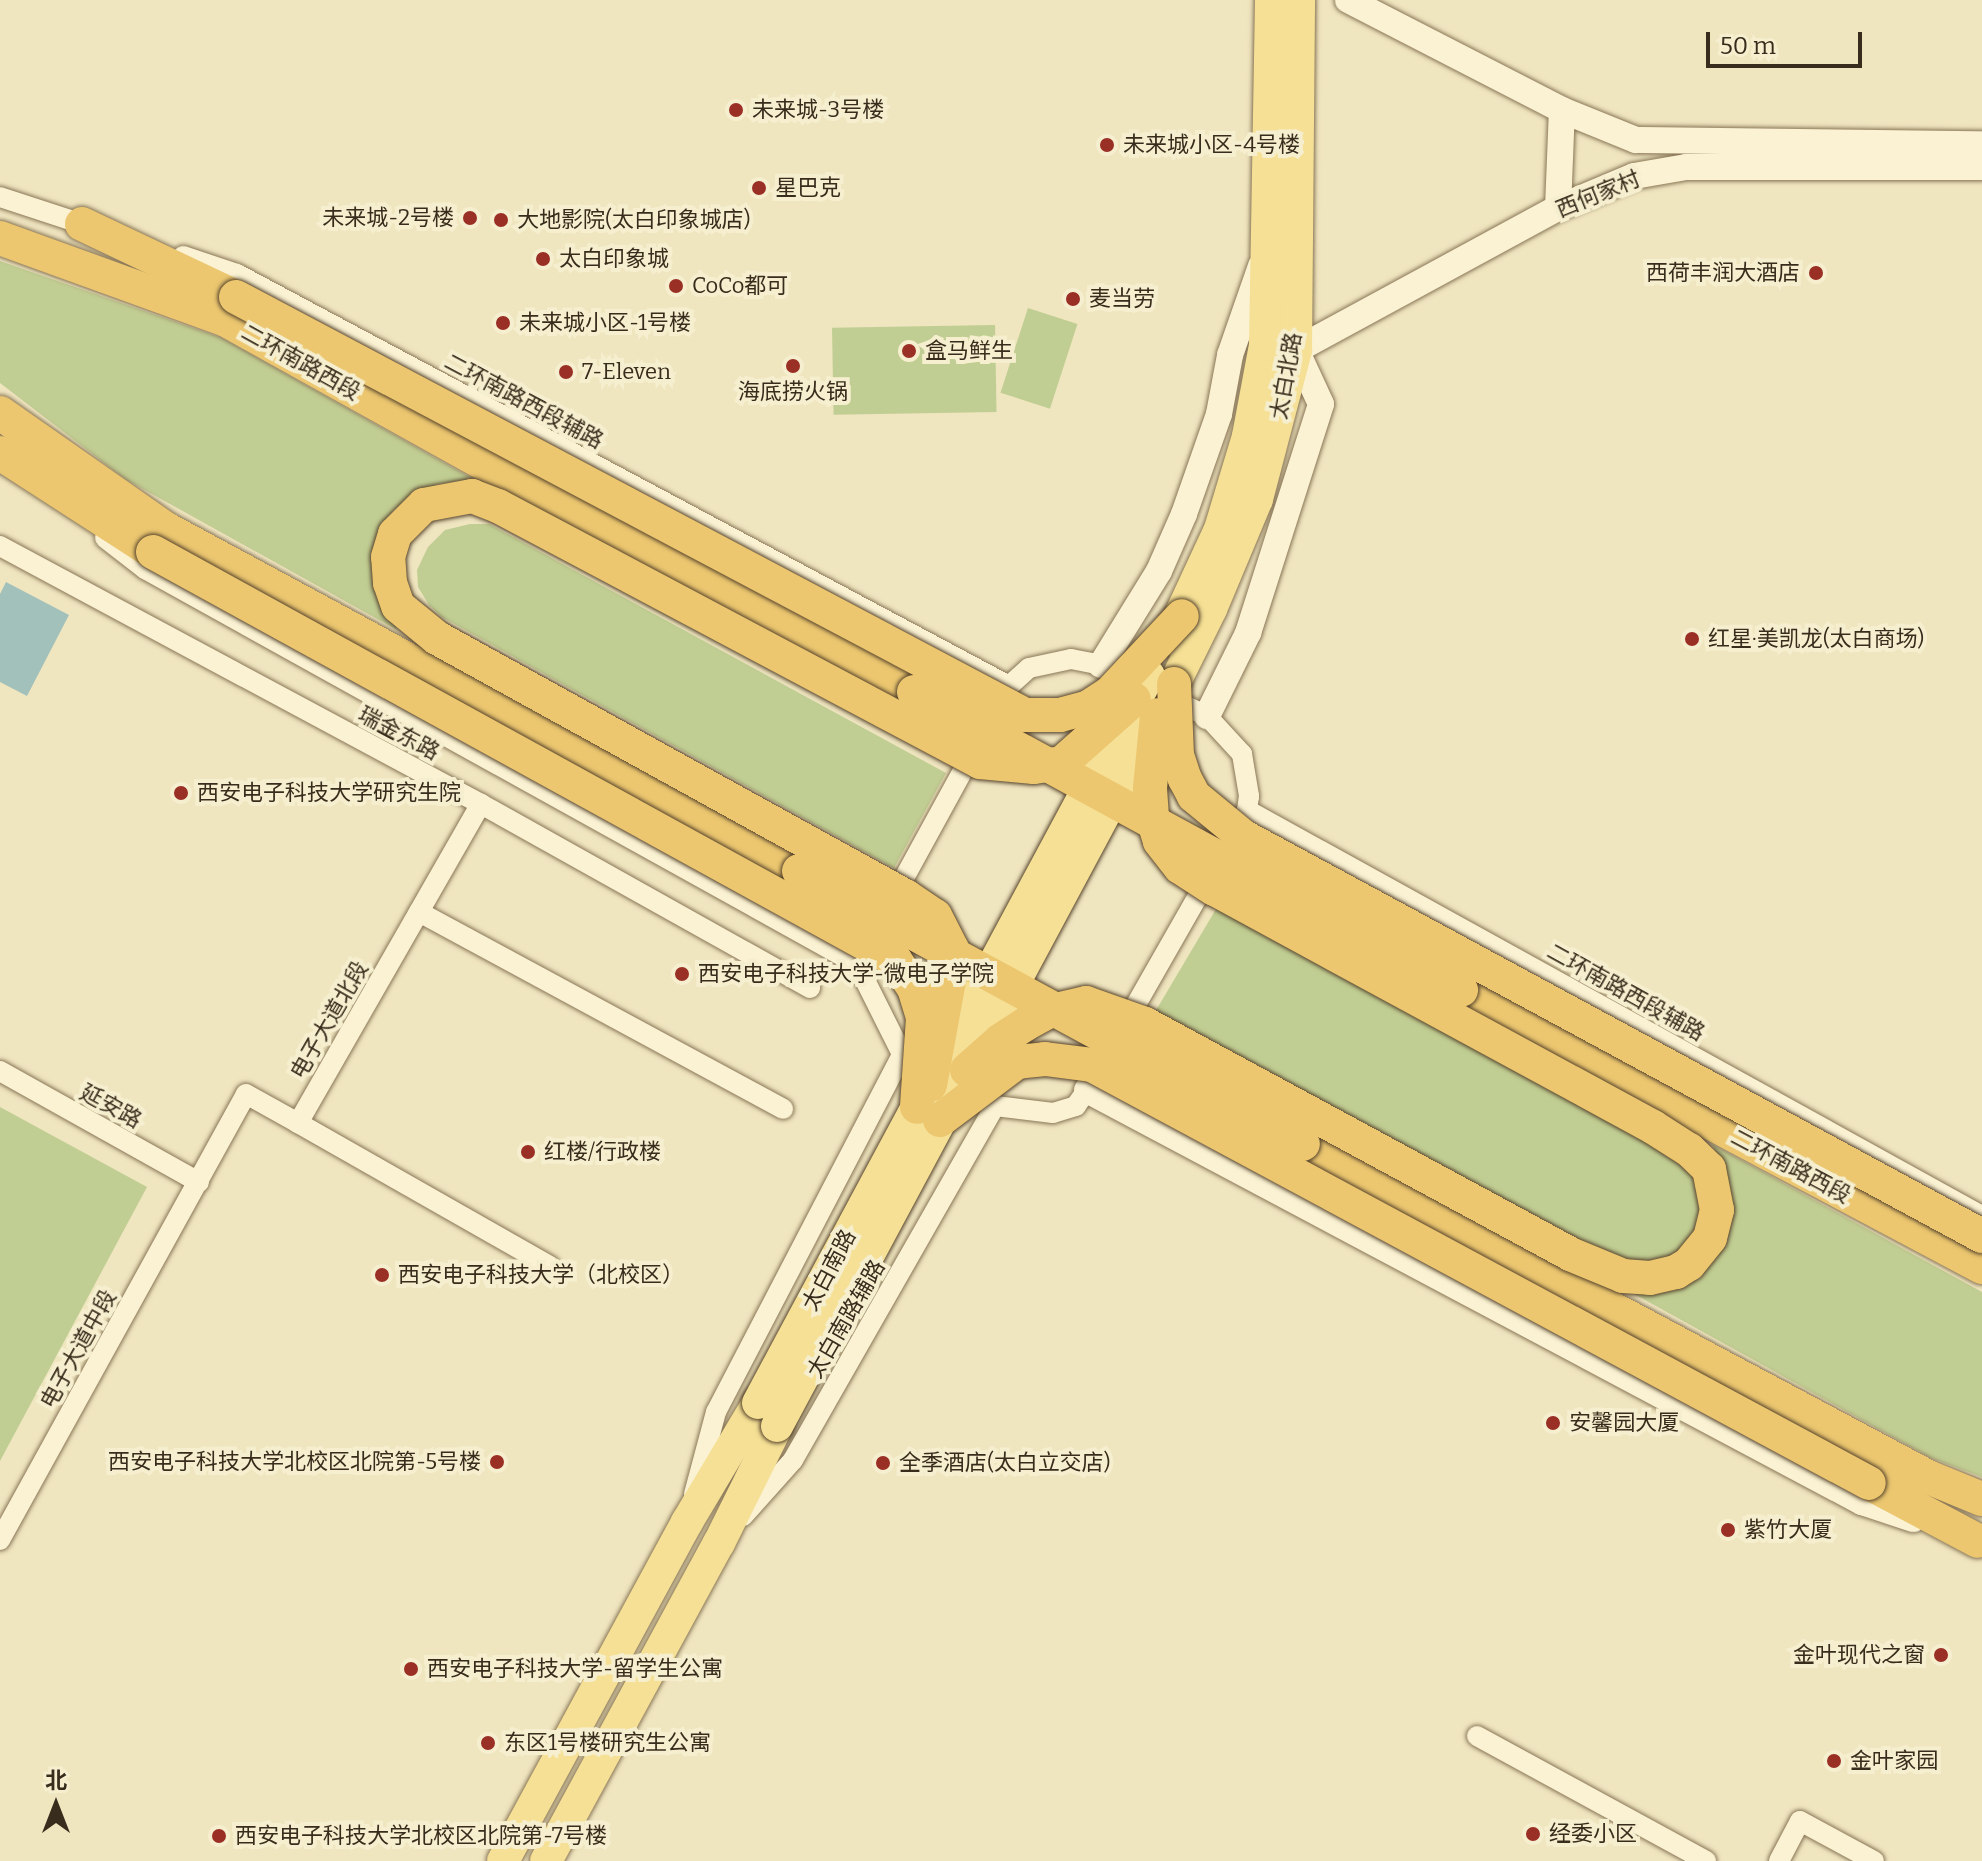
<!DOCTYPE html>
<meta charset="utf-8">
<style>
body{margin:0}
#map{position:relative;width:1982px;height:1861px;overflow:hidden;background:#efe5bf;font-family:Bitter,"Noto Sans SC",serif}
div>[style]{position:absolute}
.green>*{inset:0;background:#c1ce93;transform-origin:0 0}
.water>*{inset:0;background:#a3c1bb}
.roads{filter:drop-shadow(0 0 2px #897657) drop-shadow(0 0 2px #897657)}
.minor>*{height:20px;margin:-10px;padding:0 10px;transform-origin:10px;border-radius:10px;background:#faf2d3}
.tertiary>*{height:26px;margin:-13px;padding:0 13px;transform-origin:13px;border-radius:13px;background:#faf2d3}
.primary>*{height:32px;margin:-16px;padding:0 16px;transform-origin:16px;border-radius:16px;background:#f5e095}
.trunk>*{height:34px;margin:-17px;padding:0 17px;transform-origin:17px;border-radius:17px;background:#ecc770}
.bridges{filter:drop-shadow(0 0 2px #56432c) drop-shadow(0 0 2px #56432c)}
.primary-bridge>*{height:32px;margin:-16px;padding:0 16px;transform-origin:16px;border-radius:16px;background:#f5e095}
.trunk-bridge>*{height:34px;margin:-17px;padding:0 17px;transform-origin:17px;border-radius:17px;background:#ecc770}
.dots>*{width:22px;height:22px;translate:-50% -50%;box-sizing:border-box;border:4px solid #f6efcf;border-radius:50%}
span{translate:-50% -50%;white-space:nowrap;text-align:center;line-height:1.15;-webkit-text-stroke:8px #f6efcf;paint-order:stroke}
.poi-label{font-size:22px;color:#382c1c}
.left{translate:0 -50%;text-align:left}
.right{translate:-100% -50%;text-align:right}
.street-label{font-size:22px;color:#382c1c}
.north{position:absolute;left:16px;top:1765px;width:80px;height:80px;-webkit-text-stroke:6px #f6efcf;paint-order:stroke;rotate:0deg;font-size:22px;font-weight:700;line-height:32px;text-align:center;color:#382c1c}
.north::after{content:'';display:block;margin:auto;width:28px;height:36px;background:#382c1c;clip-path:polygon(50% 0,100% 100%,50% 72%,0 100%)}
.scale{position:absolute;left:1706px;top:32px;width:156px;height:36px;box-sizing:border-box;border:4px solid #382c1c;border-top:0;padding-left:10px;font-size:24px;line-height:28px;white-space:nowrap;color:#382c1c;-webkit-text-stroke:6px #f6efcf;paint-order:stroke}
</style>
<div id="map">
<div class="green">
<i style="clip-path:polygon(0 261px,222px 338px,473px 479px,437px 484px,393px 510px,381px 536px,384px 599px,397px 630px,125px 479px,0 383px)"></i>
<i style="left:1028px;top:308px;width:52px;height:89px;rotate:18deg"></i>
<i style="left:995px;top:325px;width:87px;height:163px;rotate:89deg"></i>
<i style="clip-path:polygon(470px 524px,489px 524px,946px 773px,894px 868px,442px 617px,429px 605px,418px 587px,417px 570px,428px 547px,445px 530px)"></i>
<i style="clip-path:polygon(1219px 904px,1685px 1161px,1700px 1185px,1704px 1228px,1662px 1266px,1616px 1260px,1155px 1012px)"></i>
<i style="clip-path:polygon(0 1107px,147px 1187px,0 1461px)"></i>
<i style="clip-path:polygon(1712px 1144px,1982px 1292px,1982px 1477px,1931px 1458px,1627px 1290px,1672px 1288px,1730px 1210px,1730px 1186px)"></i>
</div>
<div class="water">
<i style="clip-path:polygon(6px 582px,69px 615px,27px 696px,0 682px,0 594px)"></i>
</div>
<div class="roads">
<div class="minor">
<i style="left:0;top:197px;width:96px;rotate:18.2deg"></i>
<i style="left:183px;top:256px;width:57px;rotate:18.4deg"></i>
<i style="left:237px;top:274px;width:875px;rotate:28.09deg"></i>
<i style="left:105px;top:538px;width:51px;rotate:37.8deg"></i>
<i style="left:145px;top:569px;width:814px;rotate:29.02deg"></i>
<i style="left:0;top:546px;width:546px;rotate:28.21deg"></i>
<i style="left:481px;top:804px;width:377px;rotate:29.2deg"></i>
<i style="left:1071px;top:659px;width:31px;rotate:11deg"></i>
<i style="left:1101px;top:665px;width:118px;rotate:25.7deg"></i>
<i style="left:1207px;top:716px;width:52px;rotate:47.4deg"></i>
<i style="left:1242px;top:754px;width:43px;rotate:80.5deg"></i>
<i style="left:1249px;top:796px;width:14px;rotate:98deg"></i>
<i style="left:1247px;top:810px;width:322px;rotate:119.7deg"></i>
<i style="left:1087px;top:1090px;width:19px;rotate:125deg"></i>
<i style="left:1076px;top:1106px;width:24px;rotate:163deg"></i>
<i style="left:1053px;top:1113px;width:58px;rotate:-173.1deg"></i>
<i style="left:995px;top:1106px;width:107px;rotate:-150.8deg"></i>
<i style="left:902px;top:1054px;width:101px;rotate:-116.6deg"></i>
<i style="left:857px;top:964px;width:317px;rotate:-61.3deg"></i>
<i style="left:1009px;top:686px;width:27px;rotate:-42deg"></i>
<i style="left:1029px;top:668px;width:43px;rotate:-12.1deg"></i>
<i style="left:1247px;top:810px;width:840px;rotate:28.92deg"></i>
<i style="left:419px;top:912px;width:414px;rotate:28.4deg"></i>
<i style="left:0;top:1071px;width:228px;rotate:29.2deg"></i>
<i style="left:298px;top:1123px;width:290px;rotate:29.6deg"></i>
<i style="left:694px;top:1494px;width:85px;rotate:-75deg"></i>
<i style="left:716px;top:1412px;width:403px;rotate:-62.5deg"></i>
<i style="left:743px;top:1516px;width:75px;rotate:-48.2deg"></i>
<i style="left:793px;top:1460px;width:408px;rotate:-60.3deg"></i>
<i style="left:0;top:1540px;width:509px;rotate:-61.12deg"></i>
<i style="left:246px;top:1094px;width:60px;rotate:29.1deg"></i>
<i style="left:298px;top:1123px;width:368px;rotate:-60.2deg"></i>
<i style="left:1477px;top:1736px;width:261px;rotate:28.6deg"></i>
<i style="left:1779px;top:1861px;width:45px;rotate:-62.3deg"></i>
<i style="left:1800px;top:1821px;width:84px;rotate:28.4deg"></i>
</div>
<div class="tertiary">
<i style="left:1348px;top:0;width:241px;rotate:27.2deg"></i>
<i style="left:1562px;top:110px;width:80px;rotate:22.1deg"></i>
<i style="left:1636px;top:140px;width:346px;rotate:0.7deg"></i>
<i style="left:1558px;top:208px;width:98px;rotate:-87.7deg"></i>
<i style="left:1101px;top:665px;width:110px;rotate:-58.3deg"></i>
<i style="left:1159px;top:571px;width:62px;rotate:-66.3deg"></i>
<i style="left:1184px;top:514px;width:106px;rotate:-70.7deg"></i>
<i style="left:1219px;top:414px;width:60px;rotate:-79.4deg"></i>
<i style="left:1230px;top:355px;width:94px;rotate:-70.8deg"></i>
<i style="left:1207px;top:716px;width:93px;rotate:-63.7deg"></i>
<i style="left:1248px;top:633px;width:240px;rotate:-72.3deg"></i>
<i style="left:1321px;top:404px;width:60px;rotate:-114.8deg"></i>
<i style="left:1296px;top:350px;width:298px;rotate:-28.5deg"></i>
<i style="left:1558px;top:208px;width:82px;rotate:-22.8deg"></i>
<i style="left:1634px;top:176px;width:53px;rotate:-9.8deg"></i>
<i style="left:1686px;top:167px;width:296px"></i>
<i style="left:1087px;top:1090px;width:878px;rotate:28deg"></i>
<i style="left:1862px;top:1502px;width:54px;rotate:18.4deg"></i>
</div>
<div class="primary">
<i style="left:1169px;top:639px;width:121px;rotate:-65.1deg"></i>
<i style="left:1220px;top:529px;width:97px;rotate:-73.2deg"></i>
<i style="left:1248px;top:436px;width:93px;rotate:-79.4deg"></i>
<i style="left:1265px;top:345px;width:345px;rotate:-89deg"></i>
<i style="left:1174px;top:684px;width:84px;rotate:-63.7deg"></i>
<i style="left:1211px;top:609px;width:119px;rotate:-67.3deg"></i>
<i style="left:1257px;top:499px;width:154px;rotate:-75.3deg"></i>
<i style="left:1296px;top:350px;width:350px;rotate:-89.5deg"></i>
<i style="left:503px;top:1861px;width:386px;rotate:-61.5deg"></i>
<i style="left:687px;top:1522px;width:139px;rotate:-59.2deg"></i>
<i style="left:546px;top:1861px;width:362px;rotate:-61.5deg"></i>
<i style="left:719px;top:1543px;width:131px;rotate:-63.6deg"></i>
</div>
<div class="trunk">
<i style="left:82px;top:224px;width:170px;rotate:25.4deg"></i>
<i style="left:0;top:238px;width:240px;rotate:19.9deg"></i>
<i style="left:226px;top:320px;width:413px;rotate:29.1deg"></i>
<i style="left:587px;top:521px;width:369px;rotate:27.6deg"></i>
<i style="left:0;top:413px;width:200px;rotate:35deg"></i>
<i style="left:164px;top:528px;width:722px;rotate:28.38deg"></i>
<i style="left:0;top:453px;width:182px;rotate:32.9deg"></i>
<i style="left:1461px;top:990px;width:590px;rotate:28deg"></i>
<i style="left:1303px;top:1144px;width:708px;rotate:28.05deg"></i>
<i style="left:1928px;top:1477px;width:58px;rotate:22.2deg"></i>
<i style="left:1869px;top:1483px;width:123px;rotate:28deg"></i>
</div>
</div>
<div class="bridges">
<div class="primary-bridge">
<i style="left:758px;top:1403px;width:826px;rotate:-61.76deg"></i>
<i style="left:777px;top:1426px;width:805px;rotate:-61.84deg"></i>
</div>
<div class="trunk-bridge">
<i style="left:236px;top:297px;width:893px;rotate:27.91deg"></i>
<i style="left:1025px;top:715px;width:35px"></i>
<i style="left:1060px;top:715px;width:28px;rotate:-15deg"></i>
<i style="left:1087px;top:708px;width:27px;rotate:-33deg"></i>
<i style="left:1110px;top:693px;width:105px;rotate:-46.9deg"></i>
<i style="left:153px;top:552px;width:847px;rotate:28.8deg"></i>
<i style="left:895px;top:960px;width:34px;rotate:56deg"></i>
<i style="left:914px;top:988px;width:31px;rotate:73deg"></i>
<i style="left:923px;top:1018px;width:89px;rotate:93.9deg"></i>
<i style="left:1174px;top:684px;width:71px;rotate:87.6deg"></i>
<i style="left:1177px;top:755px;width:25px;rotate:72deg"></i>
<i style="left:1185px;top:779px;width:19px;rotate:62deg"></i>
<i style="left:1194px;top:796px;width:65px;rotate:39.4deg"></i>
<i style="left:1244px;top:837px;width:839px;rotate:28.4deg"></i>
<i style="left:914px;top:692px;width:623px;rotate:28.58deg"></i>
<i style="left:799px;top:871px;width:573px;rotate:28.44deg"></i>
<i style="left:967px;top:1070px;width:45px;rotate:-41.4deg"></i>
<i style="left:1001px;top:1040px;width:27px;rotate:-33deg"></i>
<i style="left:1024px;top:1025px;width:26px;rotate:-29deg"></i>
<i style="left:1047px;top:1012px;width:40px;rotate:-13deg"></i>
<i style="left:1086px;top:1003px;width:63px;rotate:19.6deg"></i>
<i style="left:1145px;top:1024px;width:483px;rotate:28.4deg"></i>
<i style="left:1570px;top:1254px;width:57px;rotate:22.5deg"></i>
<i style="left:1623px;top:1276px;width:27px;rotate:4deg"></i>
<i style="left:1650px;top:1278px;width:27px;rotate:-13deg"></i>
<i style="left:1676px;top:1272px;width:15px;rotate:-32deg"></i>
<i style="left:1689px;top:1264px;width:33px;rotate:-51deg"></i>
<i style="left:1710px;top:1238px;width:29px;rotate:-76deg"></i>
<i style="left:1717px;top:1210px;width:42px;rotate:-101deg"></i>
<i style="left:1709px;top:1169px;width:28px;rotate:-136deg"></i>
<i style="left:1689px;top:1150px;width:43px;rotate:-147.4deg"></i>
<i style="left:1653px;top:1127px;width:499px;rotate:-151.5deg"></i>
<i style="left:1214px;top:889px;width:40px;rotate:-147.1deg"></i>
<i style="left:1180px;top:867px;width:33px;rotate:-128deg"></i>
<i style="left:1160px;top:841px;width:25px;rotate:-108deg"></i>
<i style="left:1152px;top:817px;width:29px;rotate:-94deg"></i>
<i style="left:1150px;top:788px;width:73px;rotate:-84.5deg"></i>
<i style="left:930px;top:1085px;width:117px;rotate:-79.7deg"></i>
<i style="left:951px;top:970px;width:21px;rotate:-87deg"></i>
<i style="left:952px;top:949px;width:37px;rotate:-117deg"></i>
<i style="left:935px;top:916px;width:36px;rotate:-146deg"></i>
<i style="left:905px;top:896px;width:534px;rotate:-151.13deg"></i>
<i style="left:437px;top:638px;width:50px;rotate:-140.6deg"></i>
<i style="left:398px;top:606px;width:24px;rotate:-109deg"></i>
<i style="left:390px;top:583px;width:26px;rotate:-94deg"></i>
<i style="left:388px;top:557px;width:24px;rotate:-73deg"></i>
<i style="left:395px;top:534px;width:41px;rotate:-45deg"></i>
<i style="left:424px;top:505px;width:49px;rotate:-10.6deg"></i>
<i style="left:472px;top:496px;width:28px;rotate:21deg"></i>
<i style="left:498px;top:506px;width:546px;rotate:27.97deg"></i>
<i style="left:980px;top:762px;width:54px;rotate:5.3deg"></i>
<i style="left:1034px;top:767px;width:28px;rotate:-8deg"></i>
<i style="left:1062px;top:763px;width:96px;rotate:-41.6deg"></i>
<i style="left:940px;top:1120px;width:96px;rotate:-37deg"></i>
<i style="left:1017px;top:1062px;width:28px;rotate:-6deg"></i>
<i style="left:1045px;top:1059px;width:47px;rotate:7.3deg"></i>
<i style="left:1092px;top:1065px;width:882px;rotate:28.28deg"></i>
</div>
</div>
<div class="dots">
<i style="left:736px;top:110px;background:#9a2f25"></i>
<i style="left:1107px;top:145px;background:#9a2f25"></i>
<i style="left:759px;top:188px;background:#9a2f25"></i>
<i style="left:470px;top:218px;background:#9a2f25"></i>
<i style="left:501px;top:220px;background:#9a2f25"></i>
<i style="left:543px;top:259px;background:#9a2f25"></i>
<i style="left:1816px;top:273px;background:#9a2f25"></i>
<i style="left:676px;top:286px;background:#9a2f25"></i>
<i style="left:1073px;top:299px;background:#9a2f25"></i>
<i style="left:503px;top:323px;background:#9a2f25"></i>
<i style="left:909px;top:351px;background:#9a2f25"></i>
<i style="left:793px;top:366px;background:#9a2f25"></i>
<i style="left:566px;top:372px;background:#9a2f25"></i>
<i style="left:1692px;top:639px;background:#9a2f25"></i>
<i style="left:181px;top:793px;background:#9a2f25"></i>
<i style="left:682px;top:974px;background:#9a2f25"></i>
<i style="left:528px;top:1152px;background:#9a2f25"></i>
<i style="left:382px;top:1275px;background:#9a2f25"></i>
<i style="left:1553px;top:1423px;background:#9a2f25"></i>
<i style="left:497px;top:1462px;background:#9a2f25"></i>
<i style="left:883px;top:1463px;background:#9a2f25"></i>
<i style="left:1728px;top:1530px;background:#9a2f25"></i>
<i style="left:1941px;top:1655px;background:#9a2f25"></i>
<i style="left:411px;top:1669px;background:#9a2f25"></i>
<i style="left:488px;top:1743px;background:#9a2f25"></i>
<i style="left:1834px;top:1761px;background:#9a2f25"></i>
<i style="left:1533px;top:1834px;background:#9a2f25"></i>
<i style="left:219px;top:1836px;background:#9a2f25"></i>
</div>
<div class="poi-label">
<span class="left" style="left:752px;top:110px">未来城-3号楼</span>
<span class="left" style="left:1123px;top:145px">未来城小区-4号楼</span>
<span class="left" style="left:775px;top:188px">星巴克</span>
<span class="right" style="left:454px;top:218px">未来城-2号楼</span>
<span class="left" style="left:517px;top:220px">大地影院(太白印象城店)</span>
<span class="left" style="left:559px;top:259px">太白印象城</span>
<span class="right" style="left:1800px;top:273px">西荷丰润大酒店</span>
<span class="left" style="left:692px;top:286px">CoCo都可</span>
<span class="left" style="left:1089px;top:299px">麦当劳</span>
<span class="left" style="left:519px;top:323px">未来城小区-1号楼</span>
<span class="left" style="left:925px;top:351px">盒马鲜生</span>
<span class="left" style="left:582px;top:372px">7-Eleven</span>
<span style="left:793px;top:392px">海底捞火锅</span>
<span class="left" style="left:1708px;top:639px">红星·美凯龙(太白商场)</span>
<span class="left" style="left:197px;top:793px">西安电子科技大学研究生院</span>
<span class="left" style="left:698px;top:974px">西安电子科技大学-微电子学院</span>
<span class="left" style="left:544px;top:1152px">红楼/行政楼</span>
<span class="left" style="left:398px;top:1275px">西安电子科技大学（北校区）</span>
<span class="left" style="left:1569px;top:1423px">安馨园大厦</span>
<span class="right" style="left:481px;top:1462px">西安电子科技大学北校区北院第-5号楼</span>
<span class="left" style="left:899px;top:1463px">全季酒店(太白立交店)</span>
<span class="left" style="left:1744px;top:1530px">紫竹大厦</span>
<span class="right" style="left:1925px;top:1655px">金叶现代之窗</span>
<span class="left" style="left:427px;top:1669px">西安电子科技大学-留学生公寓</span>
<span class="left" style="left:504px;top:1743px">东区1号楼研究生公寓</span>
<span class="left" style="left:1850px;top:1761px">金叶家园</span>
<span class="left" style="left:1549px;top:1834px">经委小区</span>
<span class="left" style="left:235px;top:1836px">西安电子科技大学北校区北院第-7号楼</span>
</div>
<div class="street-label">
<span style="left:1598px;top:194px;rotate:-22deg">西何家村</span>
<span style="left:301px;top:362px;rotate:29deg">二环南路西段</span>
<span style="left:1286px;top:376px;rotate:-80deg">太白北路</span>
<span style="left:524px;top:401px;rotate:28deg">二环南路西段辅路</span>
<span style="left:399px;top:733px;rotate:28deg">瑞金东路</span>
<span style="left:1626px;top:992px;rotate:29deg">二环南路西段辅路</span>
<span style="left:329px;top:1020px;rotate:-60deg">电子大道北段</span>
<span style="left:111px;top:1106px;rotate:29deg">延安路</span>
<span style="left:1791px;top:1166px;rotate:28deg">二环南路西段</span>
<span style="left:829px;top:1270px;rotate:-62deg">太白南路</span>
<span style="left:846px;top:1319px;rotate:-60deg">太白南路辅路</span>
<span style="left:78px;top:1349px;rotate:-61deg">电子大道中段</span>
</div>
<div class="north">北</div>
<div class="scale">50 m</div>
</div>
